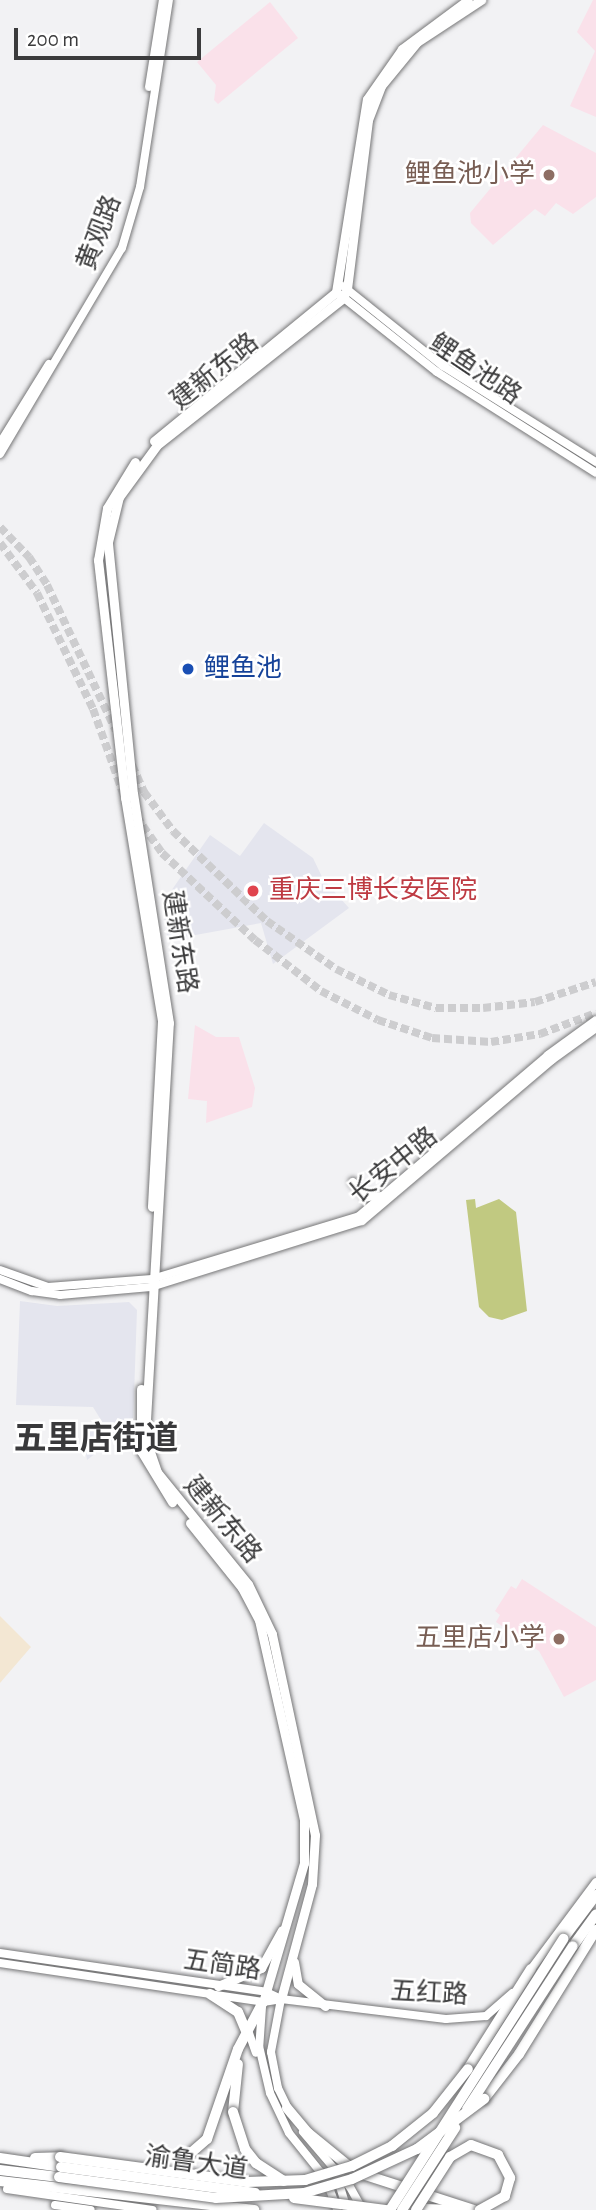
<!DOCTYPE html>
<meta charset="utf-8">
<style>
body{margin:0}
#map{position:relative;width:596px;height:2210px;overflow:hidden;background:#f2f2f4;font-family:"Alegreya Sans","Noto Sans SC",sans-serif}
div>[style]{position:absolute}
.built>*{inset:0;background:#e4e5ee}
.industrial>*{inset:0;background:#f3e7d3}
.education>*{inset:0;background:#fae1ea}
.green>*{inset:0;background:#c1c981}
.secondary-tunnel>*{height:8px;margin-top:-4px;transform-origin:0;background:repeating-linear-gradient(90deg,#cdcdcf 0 8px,transparent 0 12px)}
.roads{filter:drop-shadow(0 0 2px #767677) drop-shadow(0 0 2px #767677)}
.secondary>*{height:8px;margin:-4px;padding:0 4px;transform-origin:4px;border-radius:4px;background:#fff}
.primary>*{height:9px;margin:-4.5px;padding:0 4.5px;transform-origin:4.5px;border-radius:4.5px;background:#fff}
.trunk>*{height:10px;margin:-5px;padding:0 5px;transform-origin:5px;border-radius:5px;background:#fff}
.bridges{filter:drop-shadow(0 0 2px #767677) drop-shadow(0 0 2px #767677)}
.trunk-bridge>*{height:10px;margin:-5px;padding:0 5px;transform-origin:5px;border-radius:5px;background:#fff}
.dots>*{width:19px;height:19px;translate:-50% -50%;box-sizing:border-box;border:4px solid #fff;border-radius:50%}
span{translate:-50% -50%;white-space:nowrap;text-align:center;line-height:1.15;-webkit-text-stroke:5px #fff;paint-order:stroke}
.education-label{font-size:26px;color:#785e54}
.right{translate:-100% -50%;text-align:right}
.street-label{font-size:26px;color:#3b3b3c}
.transit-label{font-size:26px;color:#164399}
.left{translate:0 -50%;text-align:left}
.health-label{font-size:26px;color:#be3a42}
.district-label{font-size:33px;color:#39393b;font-weight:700}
.scale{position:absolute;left:14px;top:28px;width:187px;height:32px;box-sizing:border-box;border:4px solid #3b3b3c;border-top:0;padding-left:9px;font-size:21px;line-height:24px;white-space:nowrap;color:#3b3b3c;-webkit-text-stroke:5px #fff;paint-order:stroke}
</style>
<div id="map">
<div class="built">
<i style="clip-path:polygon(264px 823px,313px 858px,323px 879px,349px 908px,273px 964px,261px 923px,168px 940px,162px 904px,210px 835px,240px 856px)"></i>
<i style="clip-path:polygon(20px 1301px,57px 1306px,129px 1302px,137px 1310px,133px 1424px,87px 1460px,83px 1435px,101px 1420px,93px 1407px,16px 1405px)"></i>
</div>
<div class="industrial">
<i style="clip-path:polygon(0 1616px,31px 1647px,0 1683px)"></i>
</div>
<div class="education">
<i style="clip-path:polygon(593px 0,596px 0,596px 117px,570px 106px,595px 51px,577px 32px)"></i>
<i style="clip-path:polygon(270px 2px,298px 38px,218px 104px,214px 100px,216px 85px,197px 62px)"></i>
<i style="clip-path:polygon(543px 125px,596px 153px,596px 197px,573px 214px,556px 203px,545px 216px,535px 209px,493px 245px,471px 223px,470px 213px)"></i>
<i style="clip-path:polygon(195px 1025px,216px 1037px,239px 1037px,255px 1088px,252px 1107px,206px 1123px,207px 1101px,188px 1099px)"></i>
<i style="clip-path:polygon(522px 1579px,596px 1627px,596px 1680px,564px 1697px,539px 1651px,496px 1622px,500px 1615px,495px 1611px,511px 1586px,516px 1589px)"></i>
</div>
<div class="green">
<i style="clip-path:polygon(475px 1199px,476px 1208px,499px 1199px,516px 1212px,527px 1311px,502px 1320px,489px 1317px,479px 1307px,466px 1200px)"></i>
</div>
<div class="secondary-tunnel">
<i style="left:0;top:527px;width:42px;rotate:46deg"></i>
<i style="left:29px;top:557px;width:33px;rotate:57deg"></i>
<i style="left:47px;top:585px;width:161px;rotate:64.7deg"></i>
<i style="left:0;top:543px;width:62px;rotate:53.5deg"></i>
<i style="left:37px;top:593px;width:129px;rotate:64.2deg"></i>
<i style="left:93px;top:709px;width:96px;rotate:70.4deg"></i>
<i style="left:132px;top:765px;width:30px;rotate:66deg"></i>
<i style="left:144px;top:792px;width:49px;rotate:53.4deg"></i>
<i style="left:173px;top:831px;width:130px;rotate:43.8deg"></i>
<i style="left:267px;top:921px;width:84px;rotate:34.8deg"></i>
<i style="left:336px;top:969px;width:59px;rotate:26.1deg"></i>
<i style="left:389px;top:995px;width:49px;rotate:15.5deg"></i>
<i style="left:436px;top:1008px;width:47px"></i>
<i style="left:483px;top:1008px;width:52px;rotate:-6.6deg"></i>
<i style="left:535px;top:1002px;width:64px;rotate:-18.2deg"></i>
<i style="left:136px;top:816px;width:45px;rotate:54.9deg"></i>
<i style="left:162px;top:853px;width:127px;rotate:43.1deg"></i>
<i style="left:255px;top:940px;width:83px;rotate:37.7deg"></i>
<i style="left:321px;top:991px;width:64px;rotate:27deg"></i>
<i style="left:378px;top:1020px;width:57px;rotate:18.4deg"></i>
<i style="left:432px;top:1038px;width:59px;rotate:3.9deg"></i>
<i style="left:491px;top:1042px;width:50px;rotate:-9.3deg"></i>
<i style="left:540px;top:1034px;width:60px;rotate:-20.6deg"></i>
</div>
<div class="roads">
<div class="secondary">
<i style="left:149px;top:87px;width:88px;rotate:-80.9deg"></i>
<i style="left:343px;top:286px;width:128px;rotate:38.7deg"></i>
<i style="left:443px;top:366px;width:181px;rotate:32.1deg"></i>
<i style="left:339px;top:294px;width:125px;rotate:38.5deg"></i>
<i style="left:437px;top:372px;width:188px;rotate:32.4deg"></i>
<i style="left:0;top:443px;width:93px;rotate:-58.2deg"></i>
<i style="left:0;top:454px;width:239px;rotate:-59.4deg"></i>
<i style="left:122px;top:248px;width:64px;rotate:-73.6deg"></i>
<i style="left:140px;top:187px;width:189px;rotate:-81.2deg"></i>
<i style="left:353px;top:1182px;width:21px;rotate:47deg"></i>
<i style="left:367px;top:1197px;width:16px;rotate:-4deg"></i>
<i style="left:0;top:1270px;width:51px;rotate:19.5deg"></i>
<i style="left:48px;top:1287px;width:104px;rotate:-4.4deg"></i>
<i style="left:152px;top:1279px;width:216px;rotate:-16.9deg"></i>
<i style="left:359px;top:1216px;width:248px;rotate:-40.4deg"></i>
<i style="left:548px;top:1055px;width:59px;rotate:-36.1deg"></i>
<i style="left:0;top:1279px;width:34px;rotate:21deg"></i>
<i style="left:32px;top:1291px;width:28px;rotate:8deg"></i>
<i style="left:60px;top:1295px;width:91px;rotate:-5deg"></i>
<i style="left:151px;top:1287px;width:221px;rotate:-17.4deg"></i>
<i style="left:362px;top:1221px;width:249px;rotate:-40.3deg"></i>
<i style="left:552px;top:1060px;width:54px;rotate:-36deg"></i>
<i style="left:0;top:1953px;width:269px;rotate:8.3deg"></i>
<i style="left:266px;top:1992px;width:17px;rotate:25deg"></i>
<i style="left:0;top:1963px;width:266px;rotate:8.4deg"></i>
<i style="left:263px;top:2002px;width:18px;rotate:-9deg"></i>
<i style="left:281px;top:1999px;width:166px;rotate:6.9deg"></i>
<i style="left:446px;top:2019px;width:40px;rotate:-4.3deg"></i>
<i style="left:486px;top:2016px;width:35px;rotate:-41deg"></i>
<i style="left:529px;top:1972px;width:112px;rotate:-53.3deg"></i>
<i style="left:281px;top:1999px;width:54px;rotate:100.7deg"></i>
<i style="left:271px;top:2052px;width:37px;rotate:79deg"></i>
<i style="left:278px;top:2088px;width:28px;rotate:64deg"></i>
<i style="left:262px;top:2007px;width:39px;rotate:94deg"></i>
<i style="left:259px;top:2046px;width:48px;rotate:76.8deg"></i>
<i style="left:270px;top:2093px;width:44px;rotate:64.6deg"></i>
<i style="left:289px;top:2133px;width:59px;rotate:51.2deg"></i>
<i style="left:326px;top:2179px;width:33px;rotate:70deg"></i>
<i style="left:248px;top:2030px;width:24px;rotate:71deg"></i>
<i style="left:303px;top:2132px;width:72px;rotate:49.5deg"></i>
<i style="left:350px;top:2187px;width:26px;rotate:61deg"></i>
<i style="left:338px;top:2180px;width:31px;rotate:73deg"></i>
<i style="left:7px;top:2189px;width:147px;rotate:8.2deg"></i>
<i style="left:55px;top:2205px;width:36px;rotate:8deg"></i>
</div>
<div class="primary">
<i style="left:154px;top:441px;width:235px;rotate:-39.3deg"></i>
<i style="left:336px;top:292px;width:195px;rotate:-80.9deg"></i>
<i style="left:367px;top:99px;width:61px;rotate:-55deg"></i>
<i style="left:402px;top:49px;width:82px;rotate:-36.6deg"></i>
<i style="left:135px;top:462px;width:54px;rotate:121.3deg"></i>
<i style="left:107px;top:508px;width:53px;rotate:99.8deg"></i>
<i style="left:98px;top:560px;width:239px;rotate:83.5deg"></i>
<i style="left:125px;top:797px;width:227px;rotate:80.6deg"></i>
<i style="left:162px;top:1021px;width:186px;rotate:93.1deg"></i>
<i style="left:141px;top:1389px;width:62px;rotate:90deg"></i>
<i style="left:141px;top:1451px;width:60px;rotate:58.7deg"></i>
<i style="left:190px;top:1523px;width:83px;rotate:51.3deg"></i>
<i style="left:242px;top:1588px;width:36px;rotate:62deg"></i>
<i style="left:259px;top:1620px;width:204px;rotate:77.3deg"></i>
<i style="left:304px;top:1819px;width:44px;rotate:90deg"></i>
<i style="left:304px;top:1863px;width:145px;rotate:106.4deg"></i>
<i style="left:294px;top:1962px;width:22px;rotate:80deg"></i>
<i style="left:298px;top:1984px;width:35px;rotate:39deg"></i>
<i style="left:218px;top:1986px;width:47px;rotate:-22.7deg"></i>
<i style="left:261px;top:1968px;width:43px;rotate:-61.1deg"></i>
<i style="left:281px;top:1999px;width:119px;rotate:-74.9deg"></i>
<i style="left:312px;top:1884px;width:49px;rotate:-86.5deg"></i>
<i style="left:315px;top:1835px;width:206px;rotate:-102.1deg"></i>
<i style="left:272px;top:1634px;width:55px;rotate:-115.6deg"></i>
<i style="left:248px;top:1584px;width:144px;rotate:-129.1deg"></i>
<i style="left:157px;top:1472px;width:37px;rotate:-109deg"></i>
<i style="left:145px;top:1437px;width:415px;rotate:-86.7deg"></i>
<i style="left:169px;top:1023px;width:232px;rotate:-98.9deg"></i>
<i style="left:133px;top:794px;width:253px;rotate:-95.7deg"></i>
<i style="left:108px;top:542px;width:46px;rotate:-76.3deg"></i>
<i style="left:119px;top:497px;width:64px;rotate:-53.8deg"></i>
<i style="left:157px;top:445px;width:237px;rotate:-38.3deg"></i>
<i style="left:343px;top:298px;width:10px;rotate:-66deg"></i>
<i style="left:347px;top:289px;width:170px;rotate:-82.9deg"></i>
<i style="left:368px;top:120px;width:36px;rotate:-69deg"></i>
<i style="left:381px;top:86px;width:57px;rotate:-50.7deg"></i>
<i style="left:417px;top:42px;width:77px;rotate:-33.3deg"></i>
</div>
<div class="trunk">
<i style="left:563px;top:1939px;width:55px;rotate:-53.1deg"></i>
<i style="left:573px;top:1946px;width:39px;rotate:-54deg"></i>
<i style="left:210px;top:1994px;width:33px;rotate:33deg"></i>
<i style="left:238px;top:2012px;width:23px;rotate:67deg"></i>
<i style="left:468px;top:2069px;width:118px;rotate:-57.8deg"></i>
<i style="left:484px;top:2099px;width:57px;rotate:-52.1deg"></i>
<i style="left:519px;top:2054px;width:146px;rotate:-58.2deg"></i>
<i style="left:287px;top:2108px;width:33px;rotate:50deg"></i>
<i style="left:308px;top:2133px;width:62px;rotate:39.1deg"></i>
<i style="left:356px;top:2172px;width:124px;rotate:17.9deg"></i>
<i style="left:233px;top:2112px;width:48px;rotate:-84.1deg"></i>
<i style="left:0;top:2158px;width:62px;rotate:8.4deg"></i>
<i style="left:35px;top:2158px;width:25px;rotate:-2deg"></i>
<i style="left:153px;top:2168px;width:24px;rotate:-7deg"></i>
<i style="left:177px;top:2165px;width:40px;rotate:-41deg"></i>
<i style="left:207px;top:2139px;width:95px;rotate:-71deg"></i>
<i style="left:238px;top:2049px;width:53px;rotate:-62deg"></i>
<i style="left:0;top:2170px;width:59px;rotate:6.8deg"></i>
<i style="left:0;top:2181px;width:256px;rotate:6.5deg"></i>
<i style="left:395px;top:2208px;width:59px;rotate:1.9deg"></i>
</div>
</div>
<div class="bridges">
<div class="trunk-bridge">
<i style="left:467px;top:2109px;width:194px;rotate:-57deg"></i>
<i style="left:233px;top:2112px;width:39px;rotate:72deg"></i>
<i style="left:245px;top:2149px;width:18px;rotate:52deg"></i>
<i style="left:256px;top:2163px;width:33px;rotate:33deg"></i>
<i style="left:60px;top:2157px;width:189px;rotate:7.6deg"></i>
<i style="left:247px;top:2182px;width:58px;rotate:-2deg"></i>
<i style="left:305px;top:2180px;width:49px;rotate:-16.6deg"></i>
<i style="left:352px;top:2166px;width:45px;rotate:-26.6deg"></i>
<i style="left:392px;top:2146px;width:53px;rotate:-38.8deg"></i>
<i style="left:433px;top:2113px;width:56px;rotate:-51.5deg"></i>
<i style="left:61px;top:2167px;width:196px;rotate:7.6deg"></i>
<i style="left:59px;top:2177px;width:158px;rotate:7.6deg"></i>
<i style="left:216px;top:2198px;width:88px;rotate:-3.3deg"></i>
<i style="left:304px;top:2193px;width:50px;rotate:-16.3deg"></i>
<i style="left:352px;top:2179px;width:72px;rotate:-24.8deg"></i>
<i style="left:417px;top:2149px;width:84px;rotate:-36.7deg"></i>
<i style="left:294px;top:2198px;width:94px;rotate:7.4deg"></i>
<i style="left:390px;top:2210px;width:322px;rotate:-57.4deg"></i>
<i style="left:402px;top:2210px;width:98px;rotate:-57.1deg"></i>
<i style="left:416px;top:2210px;width:63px;rotate:-57.3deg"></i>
<i style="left:450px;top:2157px;width:24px;rotate:-30deg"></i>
<i style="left:471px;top:2145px;width:29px;rotate:20deg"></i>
<i style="left:498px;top:2155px;width:26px;rotate:62deg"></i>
<i style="left:510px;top:2178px;width:19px;rotate:106deg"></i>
<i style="left:505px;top:2196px;width:29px;rotate:151deg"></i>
</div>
</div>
<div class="dots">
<i style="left:549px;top:175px;background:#8d6e63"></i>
<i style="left:188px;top:669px;background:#1a4fb4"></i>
<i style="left:253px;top:891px;background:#e0444e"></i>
<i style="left:559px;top:1639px;background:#8d6e63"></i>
</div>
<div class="education-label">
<span class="right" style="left:535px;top:175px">鲤鱼池小学</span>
<span class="right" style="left:545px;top:1639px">五里店小学</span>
</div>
<div class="street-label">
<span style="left:100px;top:233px;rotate:-69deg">黄观路</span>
<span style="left:475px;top:370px;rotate:34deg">鲤鱼池路</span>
<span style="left:215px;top:372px;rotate:-39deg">建新东路</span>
<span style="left:179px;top:942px;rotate:81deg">建新东路</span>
<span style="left:394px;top:1166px;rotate:-39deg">长安中路</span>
<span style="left:222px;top:1520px;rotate:50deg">建新东路</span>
<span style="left:222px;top:1966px;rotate:8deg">五简路</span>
<span style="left:429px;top:1994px;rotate:3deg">五红路</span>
<span style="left:196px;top:2164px;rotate:8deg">渝鲁大道</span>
</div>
<div class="transit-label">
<span class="left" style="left:204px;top:669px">鲤鱼池</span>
</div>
<div class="health-label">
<span class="left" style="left:269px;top:891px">重庆三博长安医院</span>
</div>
<div class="district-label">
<span style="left:96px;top:1440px">五里店街道</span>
</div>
<div class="scale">200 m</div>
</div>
